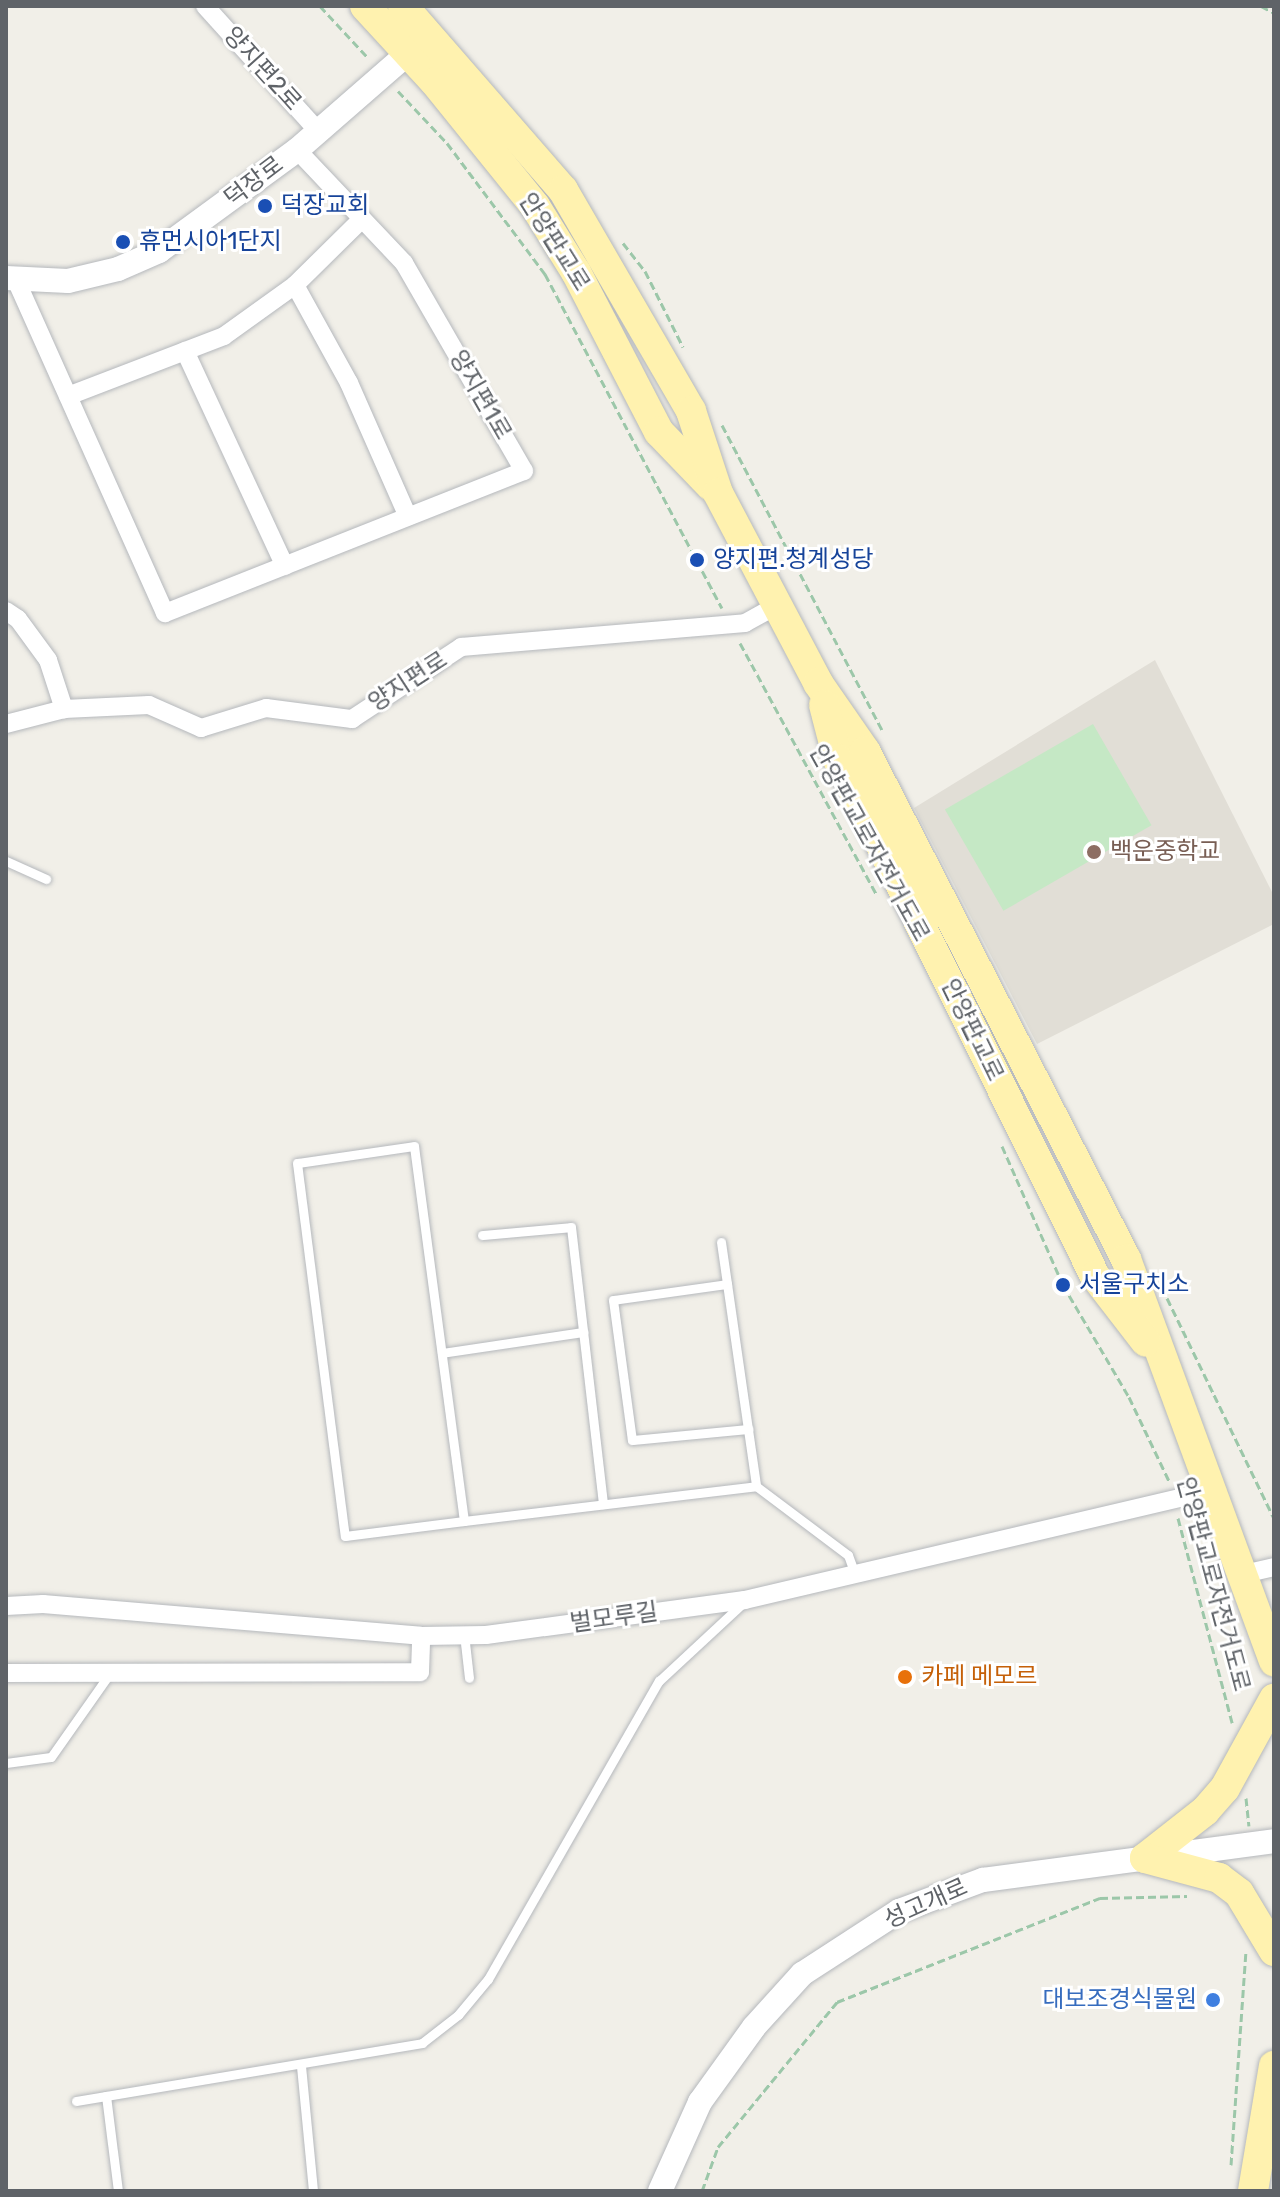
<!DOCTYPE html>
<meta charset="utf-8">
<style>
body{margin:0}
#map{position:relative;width:1280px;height:2197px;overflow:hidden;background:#f1efe8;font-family:Rubik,"Noto Sans KR",sans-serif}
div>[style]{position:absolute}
.education>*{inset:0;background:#e1ded6}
.green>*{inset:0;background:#c5e8c5;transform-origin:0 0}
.path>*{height:3px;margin-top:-1.5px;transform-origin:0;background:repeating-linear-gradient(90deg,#9cc7a9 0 8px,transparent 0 12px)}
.roads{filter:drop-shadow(0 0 2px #b5b8bc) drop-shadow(0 0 2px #b5b8bc)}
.service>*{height:9px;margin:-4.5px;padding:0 4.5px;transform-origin:4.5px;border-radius:4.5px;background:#fff}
.minor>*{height:18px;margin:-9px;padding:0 9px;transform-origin:9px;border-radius:9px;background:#fff}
.tertiary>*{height:24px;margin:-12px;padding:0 12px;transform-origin:12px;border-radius:12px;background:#fff}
.primary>*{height:30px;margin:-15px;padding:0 15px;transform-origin:15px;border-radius:15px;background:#fff2af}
.dots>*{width:22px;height:22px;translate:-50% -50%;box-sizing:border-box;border:4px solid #fff;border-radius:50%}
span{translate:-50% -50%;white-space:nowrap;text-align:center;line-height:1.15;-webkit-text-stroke:6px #fff;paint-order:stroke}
.street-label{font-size:24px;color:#5f6368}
.transit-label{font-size:24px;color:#164399}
.left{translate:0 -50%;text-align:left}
.education-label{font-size:24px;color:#785e54}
.food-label{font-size:24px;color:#c56008}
.shop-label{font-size:24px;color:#366cbe}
.right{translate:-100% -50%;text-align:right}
.frame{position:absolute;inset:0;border:8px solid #5f6368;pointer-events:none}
</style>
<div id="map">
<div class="education">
<i style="clip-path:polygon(1155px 660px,1274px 896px,1274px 924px,1037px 1044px,914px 808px)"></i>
</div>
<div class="green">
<i style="left:1093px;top:724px;width:117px;height:171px;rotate:60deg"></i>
</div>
<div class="path">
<i style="left:320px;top:6px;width:72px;rotate:47.2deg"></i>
<i style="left:1261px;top:6px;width:15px;rotate:28deg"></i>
<i style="left:398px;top:91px;width:71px;rotate:46.7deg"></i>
<i style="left:447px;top:143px;width:164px;rotate:53.2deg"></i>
<i style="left:545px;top:274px;width:378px;rotate:62.1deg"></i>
<i style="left:623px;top:243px;width:36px;rotate:52deg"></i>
<i style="left:645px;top:271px;width:85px;rotate:63.4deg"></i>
<i style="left:722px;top:425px;width:344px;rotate:62.3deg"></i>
<i style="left:740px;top:643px;width:285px;rotate:61.5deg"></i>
<i style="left:1002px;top:1146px;width:152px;rotate:66.3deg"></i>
<i style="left:1063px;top:1285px;width:130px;rotate:59.5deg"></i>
<i style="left:1129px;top:1397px;width:95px;rotate:64.5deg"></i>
<i style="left:1167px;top:1298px;width:245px;rotate:64.1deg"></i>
<i style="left:1178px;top:1518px;width:212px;rotate:75.2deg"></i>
<i style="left:1246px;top:1798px;width:28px;rotate:84deg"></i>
<i style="left:1231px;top:2165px;width:213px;rotate:-86deg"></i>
<i style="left:702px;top:2191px;width:47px;rotate:-70deg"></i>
<i style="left:718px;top:2147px;width:188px;rotate:-50.6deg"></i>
<i style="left:837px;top:2002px;width:283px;rotate:-21.6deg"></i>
<i style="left:1100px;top:1898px;width:87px;rotate:-1.3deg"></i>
</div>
<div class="roads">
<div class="service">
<i style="left:6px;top:861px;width:44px;rotate:24.2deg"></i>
<i style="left:482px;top:1235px;width:89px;rotate:-5.1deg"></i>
<i style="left:571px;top:1227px;width:279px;rotate:83.4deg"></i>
<i style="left:721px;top:1242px;width:246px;rotate:81.8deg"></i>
<i style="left:756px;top:1486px;width:115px;rotate:36.9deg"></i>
<i style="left:848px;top:1555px;width:20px;rotate:70deg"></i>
<i style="left:727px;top:1284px;width:115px;rotate:172deg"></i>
<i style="left:613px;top:1300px;width:141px;rotate:82.3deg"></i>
<i style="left:632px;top:1440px;width:117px;rotate:-5.4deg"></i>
<i style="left:442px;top:1353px;width:143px;rotate:-8.5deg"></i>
<i style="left:464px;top:1521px;width:378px;rotate:-97.6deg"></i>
<i style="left:414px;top:1146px;width:118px;rotate:171.7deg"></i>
<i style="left:297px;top:1163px;width:376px;rotate:82.7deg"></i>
<i style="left:345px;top:1536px;width:120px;rotate:-7.2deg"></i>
<i style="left:464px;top:1521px;width:294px;rotate:-6.8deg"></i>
<i style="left:464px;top:1634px;width:44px;rotate:83.5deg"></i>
<i style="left:6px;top:1763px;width:45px;rotate:-7.6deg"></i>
<i style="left:51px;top:1757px;width:103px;rotate:-54.9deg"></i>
<i style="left:301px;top:2066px;width:126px;rotate:84.5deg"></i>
<i style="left:106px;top:2096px;width:96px;rotate:82.8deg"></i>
<i style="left:76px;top:2101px;width:351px;rotate:-9.5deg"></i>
<i style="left:422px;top:2043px;width:46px;rotate:-37.9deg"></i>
<i style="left:458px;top:2015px;width:47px;rotate:-50.2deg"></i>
<i style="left:488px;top:1979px;width:344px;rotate:-60.2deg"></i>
<i style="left:659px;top:1681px;width:115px;rotate:-42.9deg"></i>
</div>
<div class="minor">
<i style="left:205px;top:6px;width:170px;rotate:47.9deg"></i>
<i style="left:16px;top:280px;width:365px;rotate:65.9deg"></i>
<i style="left:165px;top:613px;width:386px;rotate:-21.6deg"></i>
<i style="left:524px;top:471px;width:240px;rotate:-120deg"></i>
<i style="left:404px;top:263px;width:156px;rotate:-133.4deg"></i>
<i style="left:295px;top:285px;width:112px;rotate:61.1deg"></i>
<i style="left:349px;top:383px;width:146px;rotate:66.2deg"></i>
<i style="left:185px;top:351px;width:237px;rotate:65.1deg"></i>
<i style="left:68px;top:396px;width:167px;rotate:-21deg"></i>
<i style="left:224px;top:336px;width:87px;rotate:-35.7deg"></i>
<i style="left:295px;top:285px;width:94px;rotate:-44.6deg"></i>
<i style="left:6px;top:611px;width:14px;rotate:34deg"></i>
<i style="left:18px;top:619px;width:51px;rotate:53.8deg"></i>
<i style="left:48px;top:660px;width:52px;rotate:71.9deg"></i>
<i style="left:64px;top:709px;width:85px;rotate:-2.7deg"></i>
<i style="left:149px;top:705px;width:57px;rotate:23.9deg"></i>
<i style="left:201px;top:728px;width:68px;rotate:-17.1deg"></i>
<i style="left:266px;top:708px;width:87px;rotate:7.3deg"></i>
<i style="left:352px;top:719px;width:131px;rotate:-33.4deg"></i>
<i style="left:461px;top:647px;width:285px;rotate:-4.8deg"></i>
<i style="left:745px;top:623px;width:37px;rotate:-29deg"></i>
<i style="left:6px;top:724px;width:60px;rotate:-14.5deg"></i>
<i style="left:1244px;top:1574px;width:31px;rotate:-13deg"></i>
<i style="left:6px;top:1606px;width:37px;rotate:-3deg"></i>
<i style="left:43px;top:1604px;width:379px;rotate:4.8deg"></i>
<i style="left:421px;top:1636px;width:65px;rotate:-0.9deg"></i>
<i style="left:486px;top:1635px;width:261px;rotate:-7.7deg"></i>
<i style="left:745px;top:1600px;width:479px;rotate:-13.2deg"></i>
<i style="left:6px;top:1673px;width:414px;rotate:-0.1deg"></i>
<i style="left:420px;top:1672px;width:36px;rotate:-88deg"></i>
</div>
<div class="tertiary">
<i style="left:6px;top:278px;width:62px;rotate:2.8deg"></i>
<i style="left:68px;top:281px;width:51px;rotate:-13.5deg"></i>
<i style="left:118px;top:269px;width:45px;rotate:-23.7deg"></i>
<i style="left:159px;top:251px;width:171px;rotate:-36.2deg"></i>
<i style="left:297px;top:150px;width:164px;rotate:-41.1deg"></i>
<i style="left:660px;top:2191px;width:98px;rotate:-65.8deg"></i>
<i style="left:700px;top:2102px;width:92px;rotate:-54.2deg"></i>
<i style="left:754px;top:2027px;width:72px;rotate:-47.8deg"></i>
<i style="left:802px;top:1974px;width:116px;rotate:-33deg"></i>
<i style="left:899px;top:1911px;width:90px;rotate:-20.3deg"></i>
<i style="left:983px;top:1880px;width:294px;rotate:-7.6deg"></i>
</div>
<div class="primary">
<i style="left:365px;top:6px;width:103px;rotate:47.4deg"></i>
<i style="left:435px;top:82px;width:159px;rotate:51.1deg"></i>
<i style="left:535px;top:206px;width:78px;rotate:58.2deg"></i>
<i style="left:576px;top:272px;width:180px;rotate:62.6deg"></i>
<i style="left:659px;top:432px;width:75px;rotate:46.1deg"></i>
<i style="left:403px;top:6px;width:244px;rotate:49deg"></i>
<i style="left:563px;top:190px;width:255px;rotate:59.9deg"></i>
<i style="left:691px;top:411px;width:86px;rotate:71.8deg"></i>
<i style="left:718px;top:493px;width:215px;rotate:62.2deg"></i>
<i style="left:818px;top:683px;width:83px;rotate:55.3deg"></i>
<i style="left:865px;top:751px;width:571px;rotate:62.81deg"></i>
<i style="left:1126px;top:1259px;width:429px;rotate:69.8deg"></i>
<i style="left:824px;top:705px;width:56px;rotate:75.5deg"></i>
<i style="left:838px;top:759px;width:577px;rotate:63.57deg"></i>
<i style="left:1095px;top:1276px;width:83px;rotate:52.3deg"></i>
<i style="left:1145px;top:1858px;width:76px;rotate:-38.1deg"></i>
<i style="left:1205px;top:1811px;width:30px;rotate:-49deg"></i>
<i style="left:1225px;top:1788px;width:102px;rotate:-61.2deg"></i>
<i style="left:1145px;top:1858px;width:77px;rotate:15.1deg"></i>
<i style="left:1219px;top:1878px;width:25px;rotate:37deg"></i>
<i style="left:1239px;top:1893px;width:68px;rotate:58.9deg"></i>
<i style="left:1253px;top:2191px;width:127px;rotate:-80.5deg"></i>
</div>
</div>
<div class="dots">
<i style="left:265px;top:206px;background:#1a4fb4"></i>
<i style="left:123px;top:242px;background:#1a4fb4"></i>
<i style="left:697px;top:560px;background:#1a4fb4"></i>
<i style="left:1094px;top:852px;background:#8d6e63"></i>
<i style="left:1063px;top:1285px;background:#1a4fb4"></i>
<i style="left:905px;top:1677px;background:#e8710a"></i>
<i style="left:1213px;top:2000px;background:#3f7fe0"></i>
</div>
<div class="street-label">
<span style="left:262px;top:69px;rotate:48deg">양지편2로</span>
<span style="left:254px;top:182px;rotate:-37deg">덕장로</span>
<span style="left:554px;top:242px;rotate:58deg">안양판교로</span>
<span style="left:480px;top:395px;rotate:60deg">양지편1로</span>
<span style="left:408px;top:682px;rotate:-33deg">양지편로</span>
<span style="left:869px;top:843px;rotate:61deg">안양판교로자전거도로</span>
<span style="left:972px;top:1030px;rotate:64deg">안양판교로</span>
<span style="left:1213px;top:1584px;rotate:75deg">안양판교로자전거도로</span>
<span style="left:614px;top:1618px;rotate:-8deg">벌모루길</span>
<span style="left:926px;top:1904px;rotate:-24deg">성고개로</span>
</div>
<div class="transit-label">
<span class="left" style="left:281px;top:206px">덕장교회</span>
<span class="left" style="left:139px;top:242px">휴먼시아1단지</span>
<span class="left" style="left:713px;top:560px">양지편.청계성당</span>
<span class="left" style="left:1079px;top:1285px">서울구치소</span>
</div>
<div class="education-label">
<span class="left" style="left:1110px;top:852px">백운중학교</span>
</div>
<div class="food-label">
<span class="left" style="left:921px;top:1677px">카페 메모르</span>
</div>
<div class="shop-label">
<span class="right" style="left:1197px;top:2000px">대보조경식물원</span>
</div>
<div class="frame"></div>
</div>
